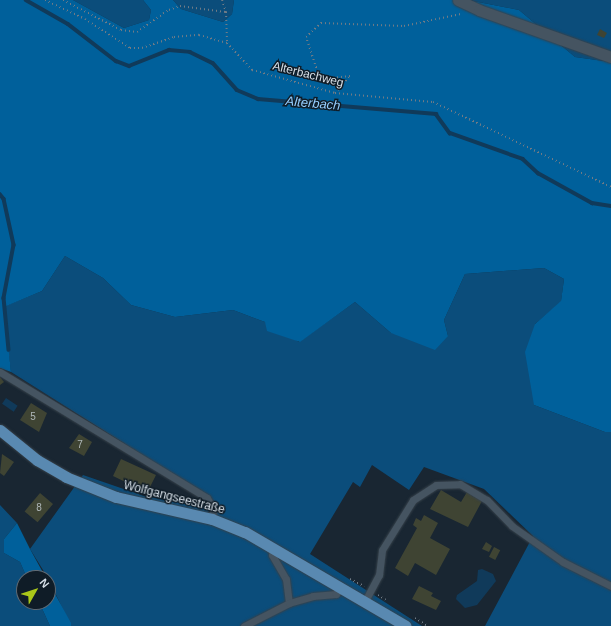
<!DOCTYPE html>
<meta charset="utf-8">
<style>
body{margin:0}
#map{position:relative;width:611px;height:626px;overflow:hidden;background:#192632;font-family:Helvetica,sans-serif}
div>[style]{position:absolute}
.green>*{inset:0;background:#0b4d7b}
.forest>*{inset:0;background:#00609b}
.water>*{inset:0;background:#103a5a;transform-origin:0 0}
.stream>*{height:3.5px;margin:-1.75px;padding:0 1.75px;transform-origin:1.75px;border-radius:1.75px;background:#103a5a}
.building>*{inset:0;background:#3f4433;transform-origin:0 0}
.path>*{height:2px;margin-top:-1px;transform-origin:0;background:repeating-linear-gradient(90deg,#707b86 0 1px,transparent 0 4px)}
.roads{filter:drop-shadow(0 0 1px #36414a) drop-shadow(0 0 1px #36414a)}
.service>*{height:7px;margin:-3.5px;padding:0 3.5px;transform-origin:3.5px;border-radius:3.5px;background:#455461}
.minor>*{height:11px;margin:-5.5px;padding:0 5.5px;transform-origin:5.5px;border-radius:5.5px;background:#455461}
.primary>*{height:11px;margin:-5.5px;padding:0 5.5px;transform-origin:5.5px;border-radius:5.5px;background:#5989b1}
span{translate:-50% -50%;white-space:nowrap;text-align:center;line-height:1.15;-webkit-text-stroke:3px #0f1c27;paint-order:stroke}
.number-label{font-size:10px;color:#b0b8ba}
.number-label span{-webkit-text-stroke-width:0}
.street-label{font-size:12px;color:#d6dfe7}
.water-label{font-size:13px;color:#94cdfe;font-style:italic}
.north{position:absolute;left:16px;top:570px;width:40px;height:40px;box-sizing:border-box;background:#0f1c27;border:1px solid #5f6a74;border-radius:50%;rotate:51deg;font-size:11px;font-weight:700;line-height:16px;text-align:center;color:#d6dfe7}
.north::after{content:'';display:block;margin:auto;width:14px;height:18px;background:#a9c719;clip-path:polygon(50% 0,100% 100%,50% 72%,0 100%)}
</style>
<div id="map">
<div class="green">
<i style="clip-path:polygon(73px 0,143px 0,151px 10px,149px 20px,124px 28px)"></i>
<i style="clip-path:polygon(173px 0,234px 0,232px 14px,223px 22px,181px 9px)"></i>
<i style="clip-path:polygon(468px 0,611px 0,611px 62px,575px 57px,519px 10px)"></i>
<i style="clip-path:polygon(65px 256px,103px 278px,131px 305px,175px 317px,233px 310px,265px 322px,299px 342px,355px 302px,391px 333px,448px 336px,444px 320px,465px 274px,544px 268px,564px 279px,561px 302px,535px 324px,534px 405px,605px 432px,611px 432px,611px 626px,485px 626px,533px 536px,484px 489px,424px 467px,409px 490px,372px 465px,360px 487px,353px 482px,310px 554px,422px 626px,71px 626px,48px 578px,30px 549px,83px 475px,144px 496px,204px 507px,206px 495px,11px 372px,3px 307px,42px 291px)"></i>
<i style="clip-path:polygon(0 505px,17px 523px,4px 539px,4px 553px,20px 562px,27px 578px,24px 578px,24px 602px,39px 602px,50px 626px,0 626px)"></i>
</div>
<div class="forest">
<i style="clip-path:polygon(0 0,73px 0,124px 28px,149px 20px,151px 10px,143px 0,173px 0,181px 9px,223px 22px,232px 14px,234px 0,468px 0,519px 10px,575px 57px,611px 62px,611px 432px,605px 432px,534px 405px,525px 352px,535px 324px,561px 301px,564px 279px,544px 268px,465px 274px,444px 320px,448px 336px,435px 350px,391px 333px,355px 302px,300px 342px,267px 331px,265px 322px,233px 310px,175px 317px,131px 305px,103px 278px,65px 256px,42px 291px,4px 307px,11px 372px,0 368px)"></i>
<i style="clip-path:polygon(17px 523px,30px 549px,46px 578px,27px 578px,20px 562px,4px 553px,4px 539px)"></i>
<i style="clip-path:polygon(48px 581px,71px 623px,71px 626px,50px 626px,39px 602px,48px 602px)"></i>
</div>
<div class="water">
<i style="left:6px;top:398px;width:14px;height:7px;rotate:34deg"></i>
<i style="clip-path:polygon(482px 569px,493px 574px,496px 581px,477px 605px,465px 608px,456px 599px,457px 595px,477px 581px,478px 570px)"></i>
</div>
<div class="stream">
<i style="left:26px;top:0;width:48px;rotate:29.7deg"></i>
<i style="left:68px;top:24px;width:61px;rotate:37.6deg"></i>
<i style="left:116px;top:61px;width:14px;rotate:21deg"></i>
<i style="left:129px;top:66px;width:43px;rotate:-21.8deg"></i>
<i style="left:169px;top:50px;width:21px;rotate:5deg"></i>
<i style="left:190px;top:52px;width:25px;rotate:26deg"></i>
<i style="left:213px;top:63px;width:36px;rotate:48deg"></i>
<i style="left:237px;top:90px;width:23px;rotate:23deg"></i>
<i style="left:258px;top:99px;width:179px;rotate:4.8deg"></i>
<i style="left:436px;top:114px;width:24px;rotate:54deg"></i>
<i style="left:450px;top:133px;width:77px;rotate:19.6deg"></i>
<i style="left:523px;top:159px;width:21px;rotate:43deg"></i>
<i style="left:538px;top:173px;width:62px;rotate:29.1deg"></i>
<i style="left:592px;top:203px;width:19px;rotate:9deg"></i>
<i style="left:0;top:194px;width:6px;rotate:51deg"></i>
<i style="left:4px;top:199px;width:47px;rotate:77.7deg"></i>
<i style="left:14px;top:245px;width:54px;rotate:100.7deg"></i>
<i style="left:4px;top:298px;width:52px;rotate:84.5deg"></i>
</div>
<div class="building">
<i style="clip-path:polygon(600px 29px,607px 33px,604px 38px,597px 35px)"></i>
<i style="clip-path:polygon(0 377px,4px 382px,0 385px)"></i>
<i style="clip-path:polygon(31px 403px,47px 413px,39px 432px,20px 420px)"></i>
<i style="clip-path:polygon(79px 434px,92px 442px,84px 456px,69px 448px)"></i>
<i style="clip-path:polygon(2px 454px,14px 462px,4px 476px,0 473px)"></i>
<i style="clip-path:polygon(121px 459px,156px 475px,149px 489px,144px 486px,142px 490px,113px 476px)"></i>
<i style="clip-path:polygon(441px 490px,461px 502px,467px 492px,482px 501px,468px 527px,430px 509px)"></i>
<i style="left:40px;top:493px;width:17px;height:24px;rotate:40deg"></i>
<i style="clip-path:polygon(424px 515px,438px 523px,430px 538px,450px 549px,436px 575px,415px 563px,408px 576px,395px 568px,417px 528px,413px 525px,416px 518px,421px 521px)"></i>
<i style="clip-path:polygon(486px 542px,492px 546px,489px 552px,482px 549px)"></i>
<i style="left:494px;top:547px;width:7px;height:11px;rotate:27deg"></i>
<i style="clip-path:polygon(419px 586px,433px 593px,431px 596px,441px 601px,436px 610px,412px 599px)"></i>
</div>
<div class="path">
<i style="left:45px;top:0;width:44px;rotate:25.4deg"></i>
<i style="left:85px;top:19px;width:54px;rotate:32.8deg"></i>
<i style="left:130px;top:48px;width:12px"></i>
<i style="left:142px;top:48px;width:34px;rotate:-19deg"></i>
<i style="left:174px;top:37px;width:25px;rotate:-5deg"></i>
<i style="left:199px;top:35px;width:29px;rotate:16deg"></i>
<i style="left:63px;top:0;width:65px;rotate:27.3deg"></i>
<i style="left:121px;top:30px;width:16px;rotate:7deg"></i>
<i style="left:137px;top:32px;width:39px;rotate:-35deg"></i>
<i style="left:169px;top:10px;width:12px;rotate:-20deg"></i>
<i style="left:180px;top:6px;width:46px;rotate:7.4deg"></i>
<i style="left:222px;top:0;width:13px;rotate:72deg"></i>
<i style="left:226px;top:12px;width:31px;rotate:88deg"></i>
<i style="left:227px;top:43px;width:37px;rotate:47deg"></i>
<i style="left:252px;top:70px;width:86px;rotate:15.5deg"></i>
<i style="left:335px;top:93px;width:98px;rotate:5.2deg"></i>
<i style="left:433px;top:102px;width:197px;rotate:25.5deg"></i>
<i style="left:335px;top:93px;width:23px;rotate:-49deg"></i>
<i style="left:350px;top:76px;width:30px;rotate:174deg"></i>
<i style="left:320px;top:79px;width:44px;rotate:-108.4deg"></i>
<i style="left:306px;top:37px;width:21px;rotate:-43deg"></i>
<i style="left:321px;top:23px;width:83px;rotate:2.1deg"></i>
<i style="left:404px;top:26px;width:58px;rotate:-11.9deg"></i>
<i style="left:350px;top:579px;width:16px;rotate:27deg"></i>
<i style="left:378px;top:595px;width:9px;rotate:32deg"></i>
<i style="left:415px;top:618px;width:15px;rotate:32deg"></i>
</div>
<div class="roads">
<div class="service">
<i style="left:0;top:372px;width:242px;rotate:31.3deg"></i>
<i style="left:207px;top:498px;width:12px;rotate:59deg"></i>
<i style="left:213px;top:508px;width:11px;rotate:95deg"></i>
<i style="left:274px;top:548px;width:7px;rotate:106deg"></i>
<i style="left:272px;top:555px;width:28px;rotate:60deg"></i>
<i style="left:286px;top:579px;width:24px;rotate:83deg"></i>
<i style="left:365px;top:601px;width:30px;rotate:-62deg"></i>
<i style="left:379px;top:575px;width:25px;rotate:-83deg"></i>
<i style="left:382px;top:550px;width:59px;rotate:-58.2deg"></i>
<i style="left:413px;top:500px;width:27px;rotate:-33deg"></i>
<i style="left:436px;top:485px;width:24px;rotate:-2deg"></i>
<i style="left:460px;top:484px;width:31px;rotate:31deg"></i>
<i style="left:487px;top:500px;width:36px;rotate:46deg"></i>
<i style="left:512px;top:526px;width:62px;rotate:35.2deg"></i>
<i style="left:563px;top:562px;width:54px;rotate:26.6deg"></i>
<i style="left:244px;top:626px;width:51px;rotate:-27.1deg"></i>
<i style="left:289px;top:603px;width:25px;rotate:-16deg"></i>
<i style="left:313px;top:596px;width:23px;rotate:-5deg"></i>
<i style="left:336px;top:594px;width:9px;rotate:-54deg"></i>
</div>
<div class="minor">
<i style="left:458px;top:0;width:23px;rotate:25deg"></i>
<i style="left:479px;top:10px;width:140px;rotate:19.6deg"></i>
</div>
<div class="primary">
<i style="left:0;top:430px;width:48px;rotate:39deg"></i>
<i style="left:37px;top:460px;width:34px;rotate:30deg"></i>
<i style="left:66px;top:477px;width:54px;rotate:21.8deg"></i>
<i style="left:116px;top:497px;width:98px;rotate:12.9deg"></i>
<i style="left:212px;top:519px;width:35px;rotate:22deg"></i>
<i style="left:245px;top:532px;width:186px;rotate:30.3deg"></i>
</div>
</div>
<div class="number-label">
<span style="left:33px;top:417px">5</span>
<span style="left:80px;top:445px">7</span>
<span style="left:39px;top:508px">8</span>
</div>
<div class="street-label">
<span style="left:308px;top:75px;rotate:14deg">Alterbachweg</span>
<span style="left:174px;top:498px;rotate:14deg">Wolfgangseestraße</span>
</div>
<div class="water-label">
<span style="left:313px;top:104px;rotate:5deg">Alterbach</span>
</div>
<div class="north">N</div>
</div>
